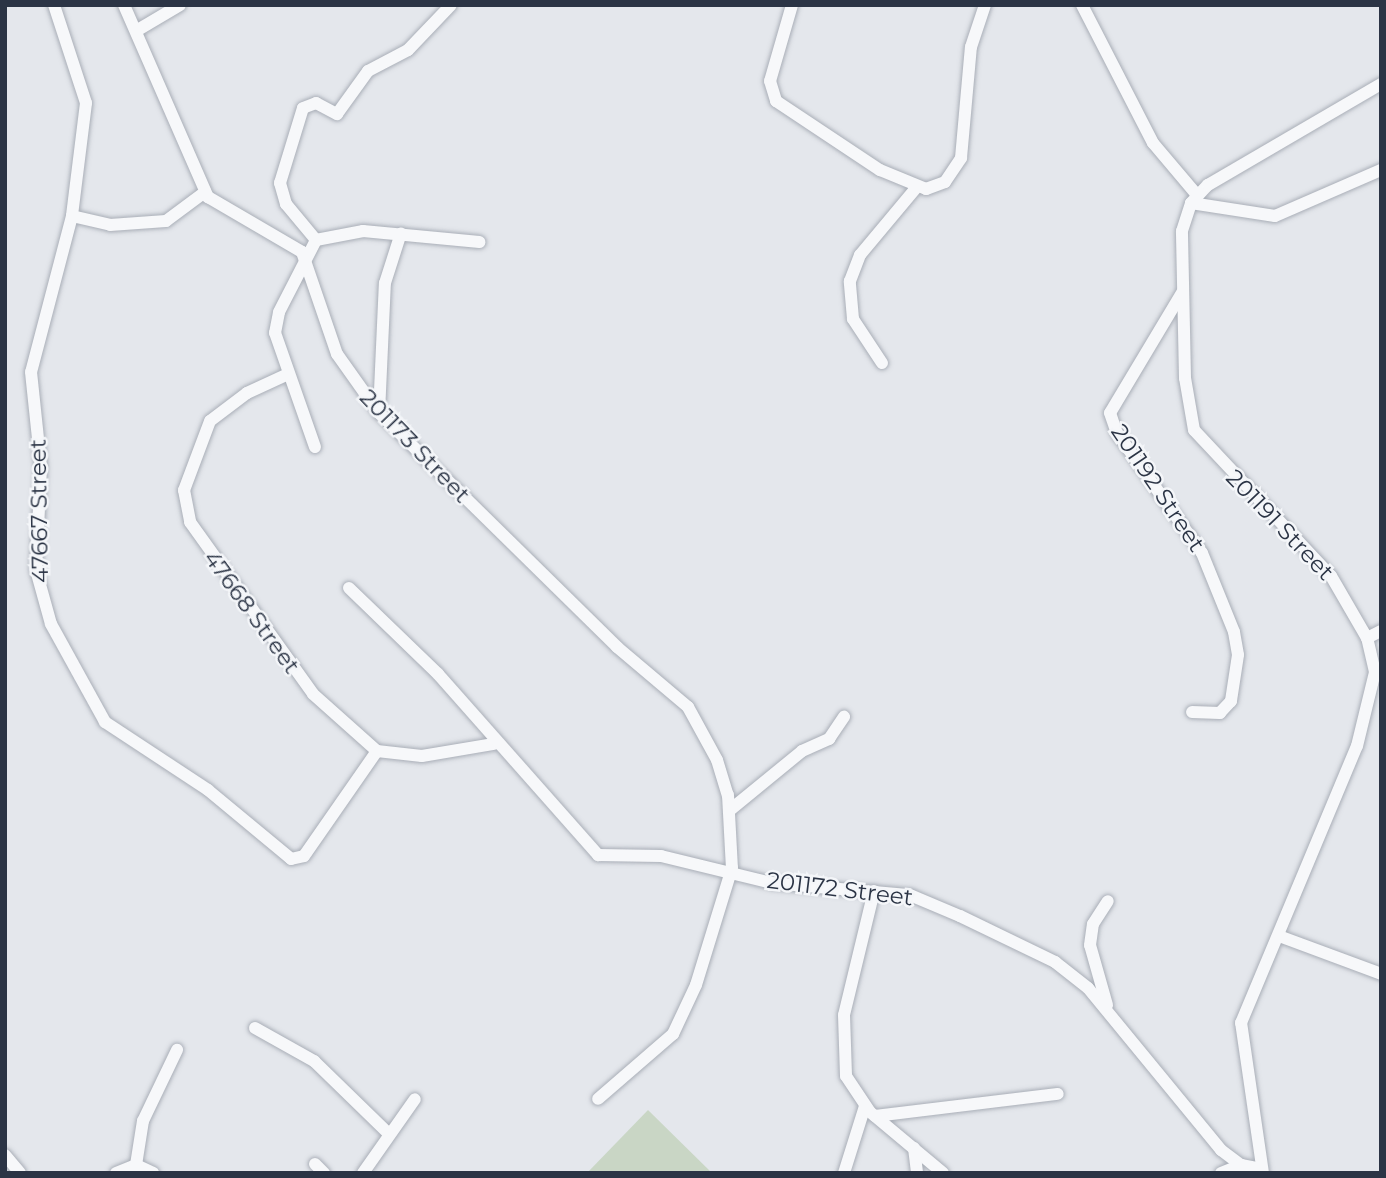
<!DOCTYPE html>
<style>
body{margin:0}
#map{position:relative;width:1386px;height:1178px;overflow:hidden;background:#e4e7ec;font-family:Montserrat,sans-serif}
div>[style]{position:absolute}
.green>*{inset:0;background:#c9d6c5}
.roads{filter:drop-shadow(0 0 2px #a9aeb7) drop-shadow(0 0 2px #a9aeb7)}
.street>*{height:12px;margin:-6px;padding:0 6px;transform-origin:6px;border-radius:6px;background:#f7f8fa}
span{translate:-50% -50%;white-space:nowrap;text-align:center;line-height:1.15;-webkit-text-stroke:5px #f4f6f9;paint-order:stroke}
.street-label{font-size:23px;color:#2b3445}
.frame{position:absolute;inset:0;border:7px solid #2b3445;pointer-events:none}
</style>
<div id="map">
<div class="green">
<i style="clip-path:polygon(648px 1110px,712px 1173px,587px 1173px)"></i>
</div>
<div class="roads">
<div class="street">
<i style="left:54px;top:5px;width:103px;rotate:71.9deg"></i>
<i style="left:86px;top:103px;width:114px;rotate:97.1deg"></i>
<i style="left:72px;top:216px;width:161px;rotate:104.7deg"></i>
<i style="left:31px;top:372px;width:96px;rotate:84deg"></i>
<i style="left:41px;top:467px;width:103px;rotate:92.8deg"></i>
<i style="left:36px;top:570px;width:56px;rotate:74.5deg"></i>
<i style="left:51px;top:624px;width:112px;rotate:61.1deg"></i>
<i style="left:105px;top:722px;width:123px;rotate:33.4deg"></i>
<i style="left:208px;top:790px;width:108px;rotate:39.7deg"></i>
<i style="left:291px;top:859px;width:13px;rotate:-13deg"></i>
<i style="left:304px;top:856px;width:128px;rotate:-55.2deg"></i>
<i style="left:124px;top:5px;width:210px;rotate:66.4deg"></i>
<i style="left:208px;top:197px;width:109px;rotate:30.3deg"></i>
<i style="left:302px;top:252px;width:108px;rotate:71.1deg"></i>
<i style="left:337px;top:354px;width:72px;rotate:54.6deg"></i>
<i style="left:379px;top:413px;width:334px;rotate:44.5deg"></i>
<i style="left:617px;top:647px;width:93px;rotate:40.2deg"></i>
<i style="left:688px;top:707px;width:60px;rotate:61.3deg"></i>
<i style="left:717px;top:760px;width:37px;rotate:73deg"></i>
<i style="left:728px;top:795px;width:73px;rotate:86.9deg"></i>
<i style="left:732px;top:868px;width:122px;rotate:107.1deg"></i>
<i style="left:696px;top:985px;width:54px;rotate:115.1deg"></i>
<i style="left:673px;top:1034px;width:99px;rotate:139.1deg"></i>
<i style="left:792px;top:5px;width:79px;rotate:106.1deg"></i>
<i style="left:770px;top:81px;width:21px;rotate:73deg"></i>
<i style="left:776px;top:101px;width:125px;rotate:33.6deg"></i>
<i style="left:880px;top:170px;width:50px;rotate:22.4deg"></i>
<i style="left:926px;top:189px;width:20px;rotate:-20deg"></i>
<i style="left:945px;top:182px;width:29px;rotate:-56deg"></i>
<i style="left:961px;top:158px;width:111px;rotate:-84.9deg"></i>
<i style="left:971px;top:47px;width:44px;rotate:-71.6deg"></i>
<i style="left:1082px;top:5px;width:155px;rotate:62.8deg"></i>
<i style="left:1153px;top:143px;width:68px;rotate:49.8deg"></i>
<i style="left:136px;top:31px;width:51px;rotate:-30.6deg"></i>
<i style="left:1191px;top:203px;width:85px;rotate:8.8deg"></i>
<i style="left:1275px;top:216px;width:116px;rotate:-23.5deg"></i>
<i style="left:72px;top:216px;width:39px;rotate:13deg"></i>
<i style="left:110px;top:225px;width:56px;rotate:-4.1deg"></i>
<i style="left:166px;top:221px;width:49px;rotate:-36.6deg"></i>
<i style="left:316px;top:240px;width:47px;rotate:-129.8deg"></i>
<i style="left:286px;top:204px;width:22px;rotate:-106deg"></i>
<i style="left:280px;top:183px;width:78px;rotate:-73deg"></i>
<i style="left:303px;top:108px;width:14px;rotate:-21deg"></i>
<i style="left:316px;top:103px;width:24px;rotate:28deg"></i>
<i style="left:337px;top:114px;width:53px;rotate:-54.2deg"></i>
<i style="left:368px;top:71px;width:45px;rotate:-27.7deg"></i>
<i style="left:408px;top:50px;width:62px;rotate:-46.3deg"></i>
<i style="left:1183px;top:291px;width:142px;rotate:120.9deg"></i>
<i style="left:1110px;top:413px;width:21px;rotate:71deg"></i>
<i style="left:1117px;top:433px;width:147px;rotate:54.7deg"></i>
<i style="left:1202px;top:553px;width:85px;rotate:67.9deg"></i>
<i style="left:1234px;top:632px;width:23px;rotate:80deg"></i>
<i style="left:1238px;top:655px;width:47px;rotate:98.7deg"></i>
<i style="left:1231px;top:701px;width:16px;rotate:133deg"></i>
<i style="left:1220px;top:713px;width:28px;rotate:-178deg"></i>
<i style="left:882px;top:363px;width:53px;rotate:-123.4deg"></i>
<i style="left:853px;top:319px;width:38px;rotate:-95deg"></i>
<i style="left:850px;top:281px;width:28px;rotate:-69deg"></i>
<i style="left:860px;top:255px;width:87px;rotate:-50.1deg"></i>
<i style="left:286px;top:375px;width:43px;rotate:155.2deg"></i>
<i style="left:247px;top:393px;width:46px;rotate:142.9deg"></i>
<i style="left:210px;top:421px;width:74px;rotate:110.6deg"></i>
<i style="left:184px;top:490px;width:33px;rotate:79deg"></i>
<i style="left:190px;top:522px;width:211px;rotate:54.4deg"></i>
<i style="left:313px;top:694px;width:86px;rotate:41.7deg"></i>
<i style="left:377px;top:751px;width:45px;rotate:6.3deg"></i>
<i style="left:422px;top:756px;width:73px;rotate:-9.5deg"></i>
<i style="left:379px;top:413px;width:130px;rotate:-87.4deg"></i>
<i style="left:385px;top:283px;width:52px;rotate:-72.3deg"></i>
<i style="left:315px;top:447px;width:121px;rotate:-109.3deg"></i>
<i style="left:275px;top:333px;width:21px;rotate:-79deg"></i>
<i style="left:279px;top:312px;width:81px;rotate:-62.8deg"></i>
<i style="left:316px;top:240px;width:48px;rotate:-10.8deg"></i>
<i style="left:363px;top:231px;width:117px;rotate:5.4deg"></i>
<i style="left:349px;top:588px;width:124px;rotate:44deg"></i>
<i style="left:438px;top:674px;width:242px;rotate:48.5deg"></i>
<i style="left:598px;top:855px;width:63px;rotate:0.9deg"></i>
<i style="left:661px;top:856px;width:114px;rotate:13.7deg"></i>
<i style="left:772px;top:883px;width:139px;rotate:5deg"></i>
<i style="left:910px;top:895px;width:54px;rotate:22.8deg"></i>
<i style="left:960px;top:916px;width:106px;rotate:25.8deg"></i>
<i style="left:1055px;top:962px;width:42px;rotate:38.2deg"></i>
<i style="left:1088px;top:988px;width:210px;rotate:50.6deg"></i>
<i style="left:1221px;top:1150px;width:25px;rotate:37deg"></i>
<i style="left:1241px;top:1165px;width:21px;rotate:11deg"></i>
<i style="left:1367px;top:638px;width:16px;rotate:-27deg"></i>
<i style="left:730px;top:810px;width:93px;rotate:-39.3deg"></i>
<i style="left:802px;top:751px;width:30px;rotate:-24deg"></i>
<i style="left:829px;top:739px;width:27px;rotate:-56deg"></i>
<i style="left:874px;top:891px;width:128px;rotate:103.6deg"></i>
<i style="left:844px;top:1015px;width:61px;rotate:88.1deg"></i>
<i style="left:846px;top:1076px;width:43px;rotate:56.3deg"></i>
<i style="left:870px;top:1112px;width:95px;rotate:39.9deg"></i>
<i style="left:1279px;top:936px;width:109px;rotate:20.4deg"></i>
<i style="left:1107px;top:1005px;width:62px;rotate:-105.8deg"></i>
<i style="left:1090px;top:945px;width:21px;rotate:-82deg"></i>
<i style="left:1093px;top:924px;width:27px;rotate:-57deg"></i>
<i style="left:255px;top:1028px;width:68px;rotate:29.2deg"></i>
<i style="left:314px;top:1061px;width:105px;rotate:44.2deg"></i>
<i style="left:875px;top:1116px;width:184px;rotate:-6.9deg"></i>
<i style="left:914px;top:1148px;width:25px;rotate:83deg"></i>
<i style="left:5px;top:1155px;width:23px;rotate:50deg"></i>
<i style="left:315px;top:1164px;width:13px;rotate:45deg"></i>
<i style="left:136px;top:1165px;width:45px;rotate:-81deg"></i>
<i style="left:143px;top:1121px;width:79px;rotate:-64.4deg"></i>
<i style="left:116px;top:1173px;width:22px;rotate:-22deg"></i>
<i style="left:136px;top:1165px;width:19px;rotate:25deg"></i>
<i style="left:363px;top:1173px;width:90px;rotate:-54.9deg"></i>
<i style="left:844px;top:1173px;width:70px;rotate:-72.6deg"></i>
<i style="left:1221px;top:1173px;width:22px;rotate:-22deg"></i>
<i style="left:1263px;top:1173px;width:152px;rotate:-98.3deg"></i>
<i style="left:1241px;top:1023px;width:300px;rotate:-67.3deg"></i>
<i style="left:1357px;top:746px;width:76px;rotate:-76.3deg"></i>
<i style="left:1375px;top:672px;width:35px;rotate:-103deg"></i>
<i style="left:1367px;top:638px;width:72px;rotate:-120.1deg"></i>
<i style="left:1331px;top:576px;width:200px;rotate:-133.2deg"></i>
<i style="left:1194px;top:430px;width:53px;rotate:-99.8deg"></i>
<i style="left:1185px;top:378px;width:147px;rotate:-91.2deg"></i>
<i style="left:1182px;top:231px;width:29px;rotate:-72deg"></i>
<i style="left:1191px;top:203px;width:25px;rotate:-47deg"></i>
<i style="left:1208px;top:185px;width:200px;rotate:-30.3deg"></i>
</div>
</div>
<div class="street-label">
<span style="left:415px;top:446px;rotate:46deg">201173 Street</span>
<span style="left:1158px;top:488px;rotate:56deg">201192 Street</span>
<span style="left:39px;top:511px;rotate:-91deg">47667 Street</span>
<span style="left:1280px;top:525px;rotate:46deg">201191 Street</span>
<span style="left:252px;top:612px;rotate:54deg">47668 Street</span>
<span style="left:840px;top:889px;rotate:7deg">201172 Street</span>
</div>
<div class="frame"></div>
</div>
